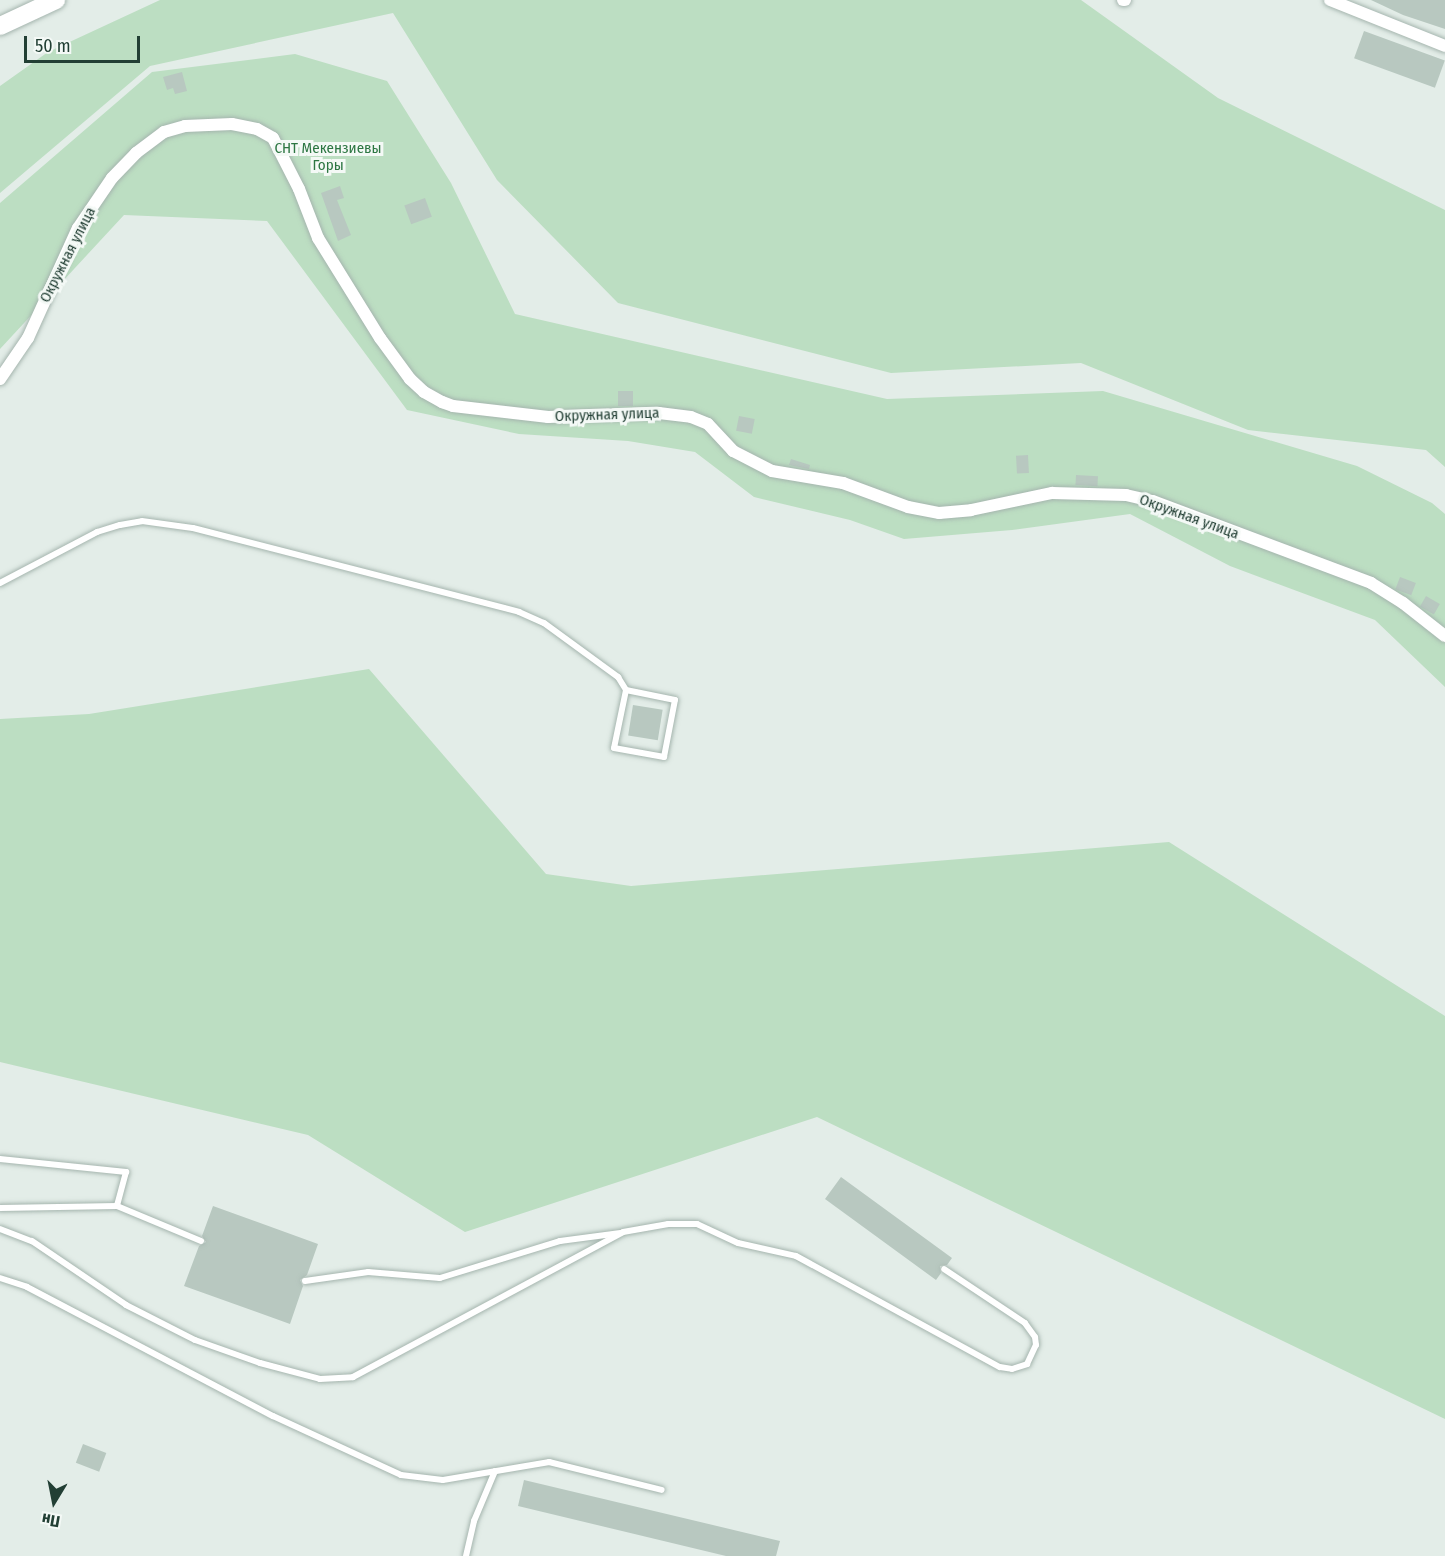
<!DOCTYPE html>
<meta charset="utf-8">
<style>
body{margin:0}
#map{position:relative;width:1445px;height:1556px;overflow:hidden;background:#e3ede8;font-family:"Fira Sans Condensed",sans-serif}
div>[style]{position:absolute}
.green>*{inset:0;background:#bcdec2}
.building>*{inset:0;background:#b8c8c0;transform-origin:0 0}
.roads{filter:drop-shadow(0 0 2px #a5b5ae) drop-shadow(0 0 2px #a5b5ae)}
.service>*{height:6px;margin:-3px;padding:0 3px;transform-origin:3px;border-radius:3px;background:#fff}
.minor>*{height:12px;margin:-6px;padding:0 6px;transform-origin:6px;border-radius:6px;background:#fff}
.secondary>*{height:18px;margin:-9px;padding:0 9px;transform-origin:9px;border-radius:9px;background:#fff}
span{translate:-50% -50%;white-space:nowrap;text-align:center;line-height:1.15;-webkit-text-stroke:6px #f4f9f6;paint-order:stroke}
.park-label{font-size:15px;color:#2c7642}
.street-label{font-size:15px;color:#223f34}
.north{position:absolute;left:24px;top:1472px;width:60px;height:60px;-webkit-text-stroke:4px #f4f9f6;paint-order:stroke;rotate:190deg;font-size:16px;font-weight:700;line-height:24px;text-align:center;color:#223f34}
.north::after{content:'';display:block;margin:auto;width:21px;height:27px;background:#223f34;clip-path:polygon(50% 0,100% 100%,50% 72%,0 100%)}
.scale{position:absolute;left:24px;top:36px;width:116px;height:27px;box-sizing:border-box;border:3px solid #223f34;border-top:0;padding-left:8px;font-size:18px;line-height:21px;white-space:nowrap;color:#223f34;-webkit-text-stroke:4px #f4f9f6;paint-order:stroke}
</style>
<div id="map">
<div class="green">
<i style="clip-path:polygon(160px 0,1081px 0,1218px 98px,1445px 210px,1445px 467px,1426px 450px,1248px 430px,1081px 363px,891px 373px,618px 303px,497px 180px,393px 13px,150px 66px,0 193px,0 86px,48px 52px)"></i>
<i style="clip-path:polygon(295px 54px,387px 81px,451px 183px,515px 314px,887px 399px,1103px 391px,1357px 466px,1432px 503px,1445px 514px,1445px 687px,1375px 620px,1230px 566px,1130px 514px,1012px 530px,904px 539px,850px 520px,754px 497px,695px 452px,628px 441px,519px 434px,407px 410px,267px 221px,124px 215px,0 349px,0 203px,152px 72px)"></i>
<i style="clip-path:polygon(369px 669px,546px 874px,631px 886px,1169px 842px,1445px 1016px,1445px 1419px,817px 1117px,465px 1232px,308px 1135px,0 1062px,0 719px,89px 714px)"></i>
</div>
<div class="building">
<i style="clip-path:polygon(1371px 0,1445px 0,1445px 29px,1403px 15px)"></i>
<i style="left:1364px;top:31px;width:86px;height:29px;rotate:20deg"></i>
<i style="clip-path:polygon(182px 72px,187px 91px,175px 94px,173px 88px,167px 90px,163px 77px)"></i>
<i style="clip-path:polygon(340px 186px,344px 198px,337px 200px,351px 235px,338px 241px,321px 193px)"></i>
<i style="left:425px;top:198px;width:20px;height:22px;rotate:70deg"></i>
<i style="left:618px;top:391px;width:15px;height:15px"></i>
<i style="left:739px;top:416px;width:16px;height:15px;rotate:11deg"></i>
<i style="left:1028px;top:455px;width:18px;height:12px;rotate:87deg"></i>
<i style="clip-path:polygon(791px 459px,810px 465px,809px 469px,789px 465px)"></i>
<i style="left:1076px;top:475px;width:22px;height:10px;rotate:3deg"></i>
<i style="left:1400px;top:577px;width:17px;height:13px;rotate:21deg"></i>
<i style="left:1426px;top:596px;width:16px;height:12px;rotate:30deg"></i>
<i style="left:633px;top:705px;width:30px;height:31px;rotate:9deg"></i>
<i style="clip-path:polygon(841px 1177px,952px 1258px,947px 1265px,940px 1266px,941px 1273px,936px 1280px,825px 1199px)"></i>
<i style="clip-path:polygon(213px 1206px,318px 1244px,307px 1275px,300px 1280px,303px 1286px,290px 1324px,184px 1286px,199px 1246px,206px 1242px,202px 1236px)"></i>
<i style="left:83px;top:1444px;width:25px;height:20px;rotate:21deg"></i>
<i style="clip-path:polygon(524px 1480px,780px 1541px,776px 1556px,726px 1556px,518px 1506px)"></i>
</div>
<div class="roads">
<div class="service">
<i style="left:0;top:583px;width:110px;rotate:-27.7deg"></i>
<i style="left:97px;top:532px;width:24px;rotate:-17deg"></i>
<i style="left:120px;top:525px;width:22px;rotate:-10deg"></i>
<i style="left:142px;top:521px;width:51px;rotate:7.8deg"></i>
<i style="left:193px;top:528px;width:337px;rotate:14.4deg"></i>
<i style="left:519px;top:612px;width:27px;rotate:24deg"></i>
<i style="left:544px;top:623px;width:92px;rotate:36.1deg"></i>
<i style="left:618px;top:677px;width:15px;rotate:58deg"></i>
<i style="left:626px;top:690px;width:59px;rotate:101.7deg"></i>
<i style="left:614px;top:748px;width:51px;rotate:10.2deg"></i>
<i style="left:664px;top:757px;width:58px;rotate:-79.1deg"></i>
<i style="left:675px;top:700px;width:50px;rotate:-168.5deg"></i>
<i style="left:0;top:1159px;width:127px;rotate:5.9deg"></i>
<i style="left:126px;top:1172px;width:35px;rotate:105deg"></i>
<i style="left:0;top:1208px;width:117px;rotate:-1deg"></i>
<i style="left:117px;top:1206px;width:91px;rotate:22.6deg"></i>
<i style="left:0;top:1229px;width:34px;rotate:21deg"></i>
<i style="left:32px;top:1241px;width:114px;rotate:34.2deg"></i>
<i style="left:126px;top:1305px;width:77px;rotate:26.9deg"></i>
<i style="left:195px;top:1340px;width:69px;rotate:19.5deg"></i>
<i style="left:260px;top:1363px;width:62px;rotate:14.9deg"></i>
<i style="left:320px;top:1379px;width:33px;rotate:-3deg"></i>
<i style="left:353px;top:1377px;width:306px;rotate:-28.2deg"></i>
<i style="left:623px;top:1232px;width:46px;rotate:-10.1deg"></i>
<i style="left:668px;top:1224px;width:29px"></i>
<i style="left:697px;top:1224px;width:45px;rotate:24.9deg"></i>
<i style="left:738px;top:1243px;width:59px;rotate:12.6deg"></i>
<i style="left:796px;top:1256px;width:232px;rotate:28.6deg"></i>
<i style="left:1000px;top:1367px;width:12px;rotate:9deg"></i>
<i style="left:1012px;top:1369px;width:16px;rotate:-18deg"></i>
<i style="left:1027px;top:1364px;width:21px;rotate:-65deg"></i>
<i style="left:1036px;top:1345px;width:8px;rotate:-97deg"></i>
<i style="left:1035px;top:1337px;width:17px;rotate:-126deg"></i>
<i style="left:1025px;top:1323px;width:97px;rotate:-146.3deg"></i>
<i style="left:0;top:1278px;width:28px;rotate:18deg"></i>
<i style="left:27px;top:1287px;width:278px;rotate:27.7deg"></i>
<i style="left:273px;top:1416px;width:141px;rotate:24.7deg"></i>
<i style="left:401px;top:1475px;width:42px;rotate:6.8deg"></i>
<i style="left:443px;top:1480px;width:108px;rotate:-9.6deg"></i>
<i style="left:549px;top:1462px;width:116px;rotate:13.9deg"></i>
<i style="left:305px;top:1281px;width:64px;rotate:-8.1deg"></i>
<i style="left:368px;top:1272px;width:72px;rotate:4.8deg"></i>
<i style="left:440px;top:1278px;width:126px;rotate:-17.1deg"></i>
<i style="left:560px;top:1241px;width:61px;rotate:-7.6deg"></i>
<i style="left:466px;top:1556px;width:36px;rotate:-77deg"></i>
<i style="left:474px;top:1521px;width:54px;rotate:-67.2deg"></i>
</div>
<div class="minor">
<i style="left:1123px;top:0;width:2px"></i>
<i style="left:1330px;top:0;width:124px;rotate:21.8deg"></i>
<i style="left:0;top:379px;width:50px;rotate:-55.7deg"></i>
<i style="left:28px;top:338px;width:121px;rotate:-65.6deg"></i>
<i style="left:78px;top:228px;width:60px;rotate:-55.8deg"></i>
<i style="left:112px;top:178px;width:35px;rotate:-46deg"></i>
<i style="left:136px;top:153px;width:35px;rotate:-37deg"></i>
<i style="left:164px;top:132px;width:22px;rotate:-16deg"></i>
<i style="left:185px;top:126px;width:47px;rotate:-2.4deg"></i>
<i style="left:232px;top:124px;width:25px;rotate:11deg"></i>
<i style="left:257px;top:129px;width:18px;rotate:29deg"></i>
<i style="left:273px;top:138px;width:57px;rotate:63deg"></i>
<i style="left:299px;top:189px;width:53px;rotate:68.8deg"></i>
<i style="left:318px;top:238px;width:118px;rotate:58.2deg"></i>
<i style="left:380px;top:338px;width:51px;rotate:53.8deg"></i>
<i style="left:410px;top:379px;width:19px;rotate:43deg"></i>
<i style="left:424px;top:392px;width:21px;rotate:29deg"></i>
<i style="left:442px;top:402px;width:12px;rotate:20deg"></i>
<i style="left:453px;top:406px;width:96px;rotate:6.6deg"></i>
<i style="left:548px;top:417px;width:111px;rotate:-2.1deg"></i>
<i style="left:659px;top:413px;width:32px;rotate:7deg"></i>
<i style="left:691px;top:417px;width:18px;rotate:22deg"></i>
<i style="left:708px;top:424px;width:37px;rotate:47deg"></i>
<i style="left:733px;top:451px;width:44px;rotate:27.1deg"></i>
<i style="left:772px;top:471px;width:72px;rotate:9.6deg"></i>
<i style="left:843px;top:483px;width:69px;rotate:20.3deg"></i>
<i style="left:908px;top:507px;width:32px;rotate:11deg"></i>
<i style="left:939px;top:513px;width:32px;rotate:-5deg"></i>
<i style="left:971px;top:510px;width:83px;rotate:-11.9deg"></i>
<i style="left:1052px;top:493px;width:74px;rotate:1.5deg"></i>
<i style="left:1126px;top:495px;width:28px;rotate:13deg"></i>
<i style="left:1153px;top:501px;width:233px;rotate:20.6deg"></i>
<i style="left:1371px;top:583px;width:38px;rotate:32deg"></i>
<i style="left:1403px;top:603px;width:53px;rotate:38.2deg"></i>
</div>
<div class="secondary">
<i style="left:0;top:26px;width:62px;rotate:-24.9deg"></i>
</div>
</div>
<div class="park-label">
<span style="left:328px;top:157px">СНТ Мекензиевы<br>Горы</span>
</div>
<div class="street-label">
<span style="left:68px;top:255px;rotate:-63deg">Окружная улица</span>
<span style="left:607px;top:415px;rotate:-2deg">Окружная улица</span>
<span style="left:1189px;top:517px;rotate:20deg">Окружная улица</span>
</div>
<div class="north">Пн</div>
<div class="scale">50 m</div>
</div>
